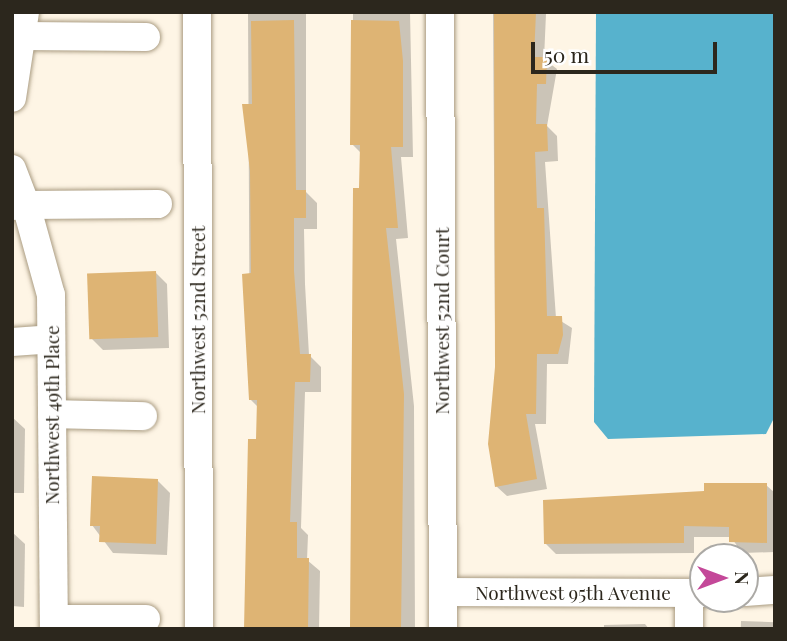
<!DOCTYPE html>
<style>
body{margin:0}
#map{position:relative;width:787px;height:641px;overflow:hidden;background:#fef5e5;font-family:"Playfair Display",serif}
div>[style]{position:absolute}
.water>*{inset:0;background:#57b2cd}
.shadow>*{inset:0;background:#0003;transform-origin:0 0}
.building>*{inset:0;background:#deb474;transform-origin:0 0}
.roads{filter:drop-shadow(0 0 2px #aa9c82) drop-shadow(0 0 2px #aa9c82)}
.minor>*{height:28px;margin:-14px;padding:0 14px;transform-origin:14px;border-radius:14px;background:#fff}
span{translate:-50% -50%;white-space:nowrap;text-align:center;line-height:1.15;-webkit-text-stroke:5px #fff;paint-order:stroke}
.street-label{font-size:19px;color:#2c271d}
.frame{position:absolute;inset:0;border:14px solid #2c271d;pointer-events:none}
.north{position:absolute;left:689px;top:543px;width:70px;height:70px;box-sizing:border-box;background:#fff;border:2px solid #aba9a5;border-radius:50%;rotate:90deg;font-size:19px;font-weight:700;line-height:28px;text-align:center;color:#2c271d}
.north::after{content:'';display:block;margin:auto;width:24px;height:32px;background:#c44899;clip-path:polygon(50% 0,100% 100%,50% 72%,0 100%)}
.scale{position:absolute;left:531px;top:42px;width:186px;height:32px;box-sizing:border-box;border:4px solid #2c271d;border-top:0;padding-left:9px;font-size:21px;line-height:24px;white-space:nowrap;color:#2c271d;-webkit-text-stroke:5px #fff;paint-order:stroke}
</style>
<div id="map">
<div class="water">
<i style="clip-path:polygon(596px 12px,775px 12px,775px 416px,766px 434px,608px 439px,594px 422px)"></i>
</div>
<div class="shadow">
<i style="clip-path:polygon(248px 12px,306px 12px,306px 192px,317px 203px,317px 229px,304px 229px,305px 284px,309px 355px,321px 367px,321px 392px,305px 392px,301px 528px,308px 535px,307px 560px,320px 571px,319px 629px,246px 629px,259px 408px,250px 399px)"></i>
<i style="clip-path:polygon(353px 12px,410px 12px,413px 157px,401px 157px,408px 238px,396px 239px,414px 406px,415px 629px,354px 629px,355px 190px,361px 190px,362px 154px,352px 144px)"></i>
<i style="clip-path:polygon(493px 12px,561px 12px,546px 14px,544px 59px,557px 69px,547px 126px,557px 136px,558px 161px,545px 162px,556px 318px,572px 328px,568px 364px,547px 364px,546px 424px,535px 424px,547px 489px,507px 496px,496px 486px)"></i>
<i style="clip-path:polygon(155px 272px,167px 284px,169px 348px,103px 350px,91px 338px)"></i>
<i style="clip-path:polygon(12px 417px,25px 429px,24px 493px,12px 493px)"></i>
<i style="clip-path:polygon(158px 481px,170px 493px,167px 555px,113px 553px,92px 525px)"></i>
<i style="clip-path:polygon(766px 485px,775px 493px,775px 552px,742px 553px,731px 537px,694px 537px,694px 553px,556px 554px,545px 543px,705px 493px)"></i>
<i style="clip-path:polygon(12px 532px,25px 544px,24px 607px,12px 606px)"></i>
<i style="left:741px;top:621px;width:34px;height:8px;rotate:2deg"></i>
<i style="clip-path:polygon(645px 624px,649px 629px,604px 629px,604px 625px)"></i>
</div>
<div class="building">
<i style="clip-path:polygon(494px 12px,536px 12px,534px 57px,547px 57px,546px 84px,537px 84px,536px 124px,547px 124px,548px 151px,535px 152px,537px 208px,544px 208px,547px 316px,562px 316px,563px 335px,558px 354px,537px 354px,536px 414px,526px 414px,537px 479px,495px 487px,488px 444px,495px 367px)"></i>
<i style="clip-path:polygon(294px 20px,296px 190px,306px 190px,306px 218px,294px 218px,294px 271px,300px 354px,311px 354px,310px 382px,295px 382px,290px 522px,297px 522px,297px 558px,309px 558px,308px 629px,244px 629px,248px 439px,256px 439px,257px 400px,249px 400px,242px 274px,251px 273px,250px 171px,242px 104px,252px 104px,251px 21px)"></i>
<i style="clip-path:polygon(351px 20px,399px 21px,403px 61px,403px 147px,391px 147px,398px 228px,386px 228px,404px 394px,401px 629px,350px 629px,353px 188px,359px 188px,360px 145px,350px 145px)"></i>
<i style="left:156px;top:271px;width:66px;height:69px;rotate:88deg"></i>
<i style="clip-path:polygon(92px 476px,158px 479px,156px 544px,99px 542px,100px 526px,90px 526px)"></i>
<i style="clip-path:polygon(704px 483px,767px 483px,767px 543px,729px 542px,729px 527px,684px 526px,684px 543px,544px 544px,543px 500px,704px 491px)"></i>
</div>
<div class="roads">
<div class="minor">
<i style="left:197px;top:12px;width:617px;rotate:89.81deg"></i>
<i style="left:440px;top:12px;width:617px;rotate:89.72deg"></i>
<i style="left:22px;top:36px;width:124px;rotate:0.5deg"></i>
<i style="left:12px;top:98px;width:87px;rotate:-81.4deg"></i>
<i style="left:12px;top:169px;width:39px;rotate:69deg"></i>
<i style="left:26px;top:205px;width:132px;rotate:-0.4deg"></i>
<i style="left:12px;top:206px;width:14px;rotate:-4deg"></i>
<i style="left:26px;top:205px;width:93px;rotate:74.5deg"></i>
<i style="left:51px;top:295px;width:334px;rotate:89.5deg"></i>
<i style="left:12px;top:342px;width:39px;rotate:-4deg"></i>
<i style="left:52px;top:414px;width:91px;rotate:1.3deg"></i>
<i style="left:443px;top:592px;width:260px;rotate:0.2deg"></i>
<i style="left:745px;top:592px;width:30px;rotate:-4deg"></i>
<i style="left:689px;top:594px;width:35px;rotate:90deg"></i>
<i style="left:54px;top:619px;width:92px"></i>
</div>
</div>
<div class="street-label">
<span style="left:198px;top:320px;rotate:-90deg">Northwest 52nd Street</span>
<span style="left:442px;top:321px;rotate:-90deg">Northwest 52nd Court</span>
<span style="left:52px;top:415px;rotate:-90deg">Northwest 49th Place</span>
<span style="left:573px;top:593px">Northwest 95th Avenue</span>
</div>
<div class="frame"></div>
<div class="north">N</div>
<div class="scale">50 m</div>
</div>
